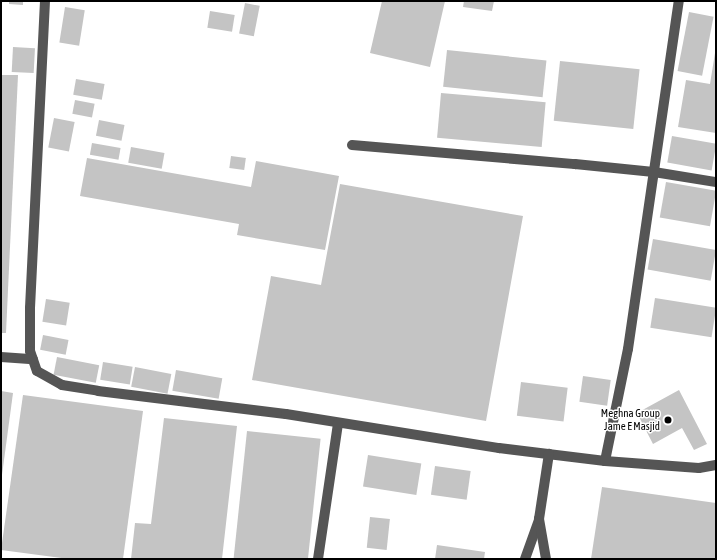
<!DOCTYPE html>
<style>
body{margin:0}
#map{position:relative;width:717px;height:560px;overflow:hidden;background:#fff;font-family:"Asap Condensed",sans-serif}
div>[style]{position:absolute}
.building>*{inset:0;background:#c4c4c4;transform-origin:0 0}
.minor>*{height:10px;margin:-5px;padding:0 5px;transform-origin:5px;border-radius:5px;background:#555}
.dots>*{width:11px;height:11px;translate:-50% -50%;box-sizing:border-box;border:2px solid #fff;border-radius:50%}
span{translate:-50% -50%;white-space:nowrap;text-align:center;line-height:1.15;-webkit-text-stroke:3px #fff;paint-order:stroke}
.poi-label{font-size:11px;color:#000}
.right{translate:-100% -50%;text-align:right}
.frame{position:absolute;inset:0;border:2px solid #000;pointer-events:none}
</style>
<div id="map">
<div class="building">
<i style="clip-path:polygon(9px 1px,23px 1px,23px 5px,9px 4px)"></i>
<i style="clip-path:polygon(382px 1px,445px 1px,430px 67px,370px 53px)"></i>
<i style="clip-path:polygon(464px 1px,494px 1px,492px 11px,463px 7px)"></i>
<i style="left:245px;top:3px;width:15px;height:31px;rotate:11deg"></i>
<i style="left:65px;top:7px;width:20px;height:36px;rotate:9deg"></i>
<i style="left:210px;top:11px;width:25px;height:17px;rotate:9deg"></i>
<i style="left:689px;top:12px;width:25px;height:60px;rotate:11deg"></i>
<i style="left:13px;top:47px;width:22px;height:25px;rotate:3deg"></i>
<i style="left:447px;top:50px;width:100px;height:37px;rotate:6deg"></i>
<i style="clip-path:polygon(715px 53px,716px 133px,678px 127px,686px 80px,710px 84px)"></i>
<i style="left:560px;top:61px;width:80px;height:60px;rotate:6deg"></i>
<i style="clip-path:polygon(1px 75px,18px 75px,6px 333px,1px 333px)"></i>
<i style="left:76px;top:79px;width:29px;height:16px;rotate:10deg"></i>
<i style="left:441px;top:93px;width:105px;height:45px;rotate:5deg"></i>
<i style="left:75px;top:100px;width:20px;height:14px;rotate:11deg"></i>
<i style="left:54px;top:118px;width:21px;height:30px;rotate:11deg"></i>
<i style="left:99px;top:120px;width:26px;height:16px;rotate:11deg"></i>
<i style="left:672px;top:136px;width:45px;height:27px;rotate:10deg"></i>
<i style="left:92px;top:143px;width:29px;height:12px;rotate:10deg"></i>
<i style="left:131px;top:147px;width:34px;height:16px;rotate:10deg"></i>
<i style="left:231px;top:156px;width:15px;height:12px;rotate:8deg"></i>
<i style="clip-path:polygon(87px 158px,251px 187px,256px 161px,339px 176px,325px 250px,237px 235px,239px 224px,80px 196px)"></i>
<i style="left:666px;top:182px;width:51px;height:36px;rotate:10deg"></i>
<i style="clip-path:polygon(340px 184px,523px 216px,486px 421px,252px 380px,271px 276px,321px 285px)"></i>
<i style="left:653px;top:239px;width:64px;height:31px;rotate:10deg"></i>
<i style="left:655px;top:298px;width:62px;height:30px;rotate:9deg"></i>
<i style="left:46px;top:299px;width:24px;height:23px;rotate:9deg"></i>
<i style="left:43px;top:335px;width:26px;height:15px;rotate:11deg"></i>
<i style="left:57px;top:357px;width:43px;height:18px;rotate:11deg"></i>
<i style="left:103px;top:362px;width:30px;height:18px;rotate:9deg"></i>
<i style="left:135px;top:367px;width:37px;height:20px;rotate:11deg"></i>
<i style="left:176px;top:370px;width:47px;height:21px;rotate:10deg"></i>
<i style="left:583px;top:376px;width:28px;height:26px;rotate:8deg"></i>
<i style="left:521px;top:382px;width:47px;height:34px;rotate:7deg"></i>
<i style="clip-path:polygon(679px 390px,707px 444px,694px 450px,682px 428px,653px 444px,637px 413px)"></i>
<i style="clip-path:polygon(1px 391px,13px 393px,2px 475px,1px 475px)"></i>
<i style="clip-path:polygon(23px 395px,143px 411px,123px 559px,69px 559px,1px 550px)"></i>
<i style="clip-path:polygon(164px 418px,237px 426px,222px 559px,131px 559px,135px 523px,151px 524px)"></i>
<i style="left:247px;top:431px;width:74px;height:129px;rotate:6deg"></i>
<i style="left:368px;top:455px;width:54px;height:32px;rotate:9deg"></i>
<i style="left:435px;top:466px;width:36px;height:29px;rotate:8deg"></i>
<i style="clip-path:polygon(602px 487px,716px 503px,716px 559px,591px 559px)"></i>
<i style="left:370px;top:517px;width:20px;height:31px;rotate:6deg"></i>
<i style="clip-path:polygon(437px 545px,485px 552px,484px 559px,435px 559px)"></i>
</div>
<div class="minor">
<i style="left:45px;top:1px;width:307px;rotate:92.8deg"></i>
<i style="left:30px;top:308px;width:43px;rotate:90deg"></i>
<i style="left:30px;top:351px;width:21px;rotate:71deg"></i>
<i style="left:37px;top:371px;width:29px;rotate:29deg"></i>
<i style="left:62px;top:385px;width:36px;rotate:9deg"></i>
<i style="left:98px;top:391px;width:189px;rotate:7deg"></i>
<i style="left:286px;top:414px;width:216px;rotate:9.1deg"></i>
<i style="left:499px;top:448px;width:107px;rotate:7deg"></i>
<i style="left:605px;top:461px;width:94px;rotate:4.3deg"></i>
<i style="left:699px;top:468px;width:17px;rotate:-10deg"></i>
<i style="left:352px;top:145px;width:224px;rotate:4.9deg"></i>
<i style="left:575px;top:164px;width:79px;rotate:5.8deg"></i>
<i style="left:654px;top:172px;width:63px;rotate:9.2deg"></i>
<i style="left:1px;top:357px;width:32px;rotate:4deg"></i>
<i style="left:605px;top:461px;width:114px;rotate:-78.4deg"></i>
<i style="left:628px;top:349px;width:352px;rotate:-81.7deg"></i>
<i style="left:318px;top:559px;width:137px;rotate:-81.6deg"></i>
<i style="left:525px;top:559px;width:41px;rotate:-70.3deg"></i>
<i style="left:546px;top:559px;width:41px;rotate:-99.9deg"></i>
<i style="left:539px;top:519px;width:66px;rotate:-81.3deg"></i>
</div>
<div class="dots">
<i style="left:668px;top:420px;background:#000"></i>
</div>
<div class="poi-label">
<span class="right" style="left:660px;top:420px">Meghna Group<br>Jame E Masjid</span>
</div>
<div class="frame"></div>
</div>
